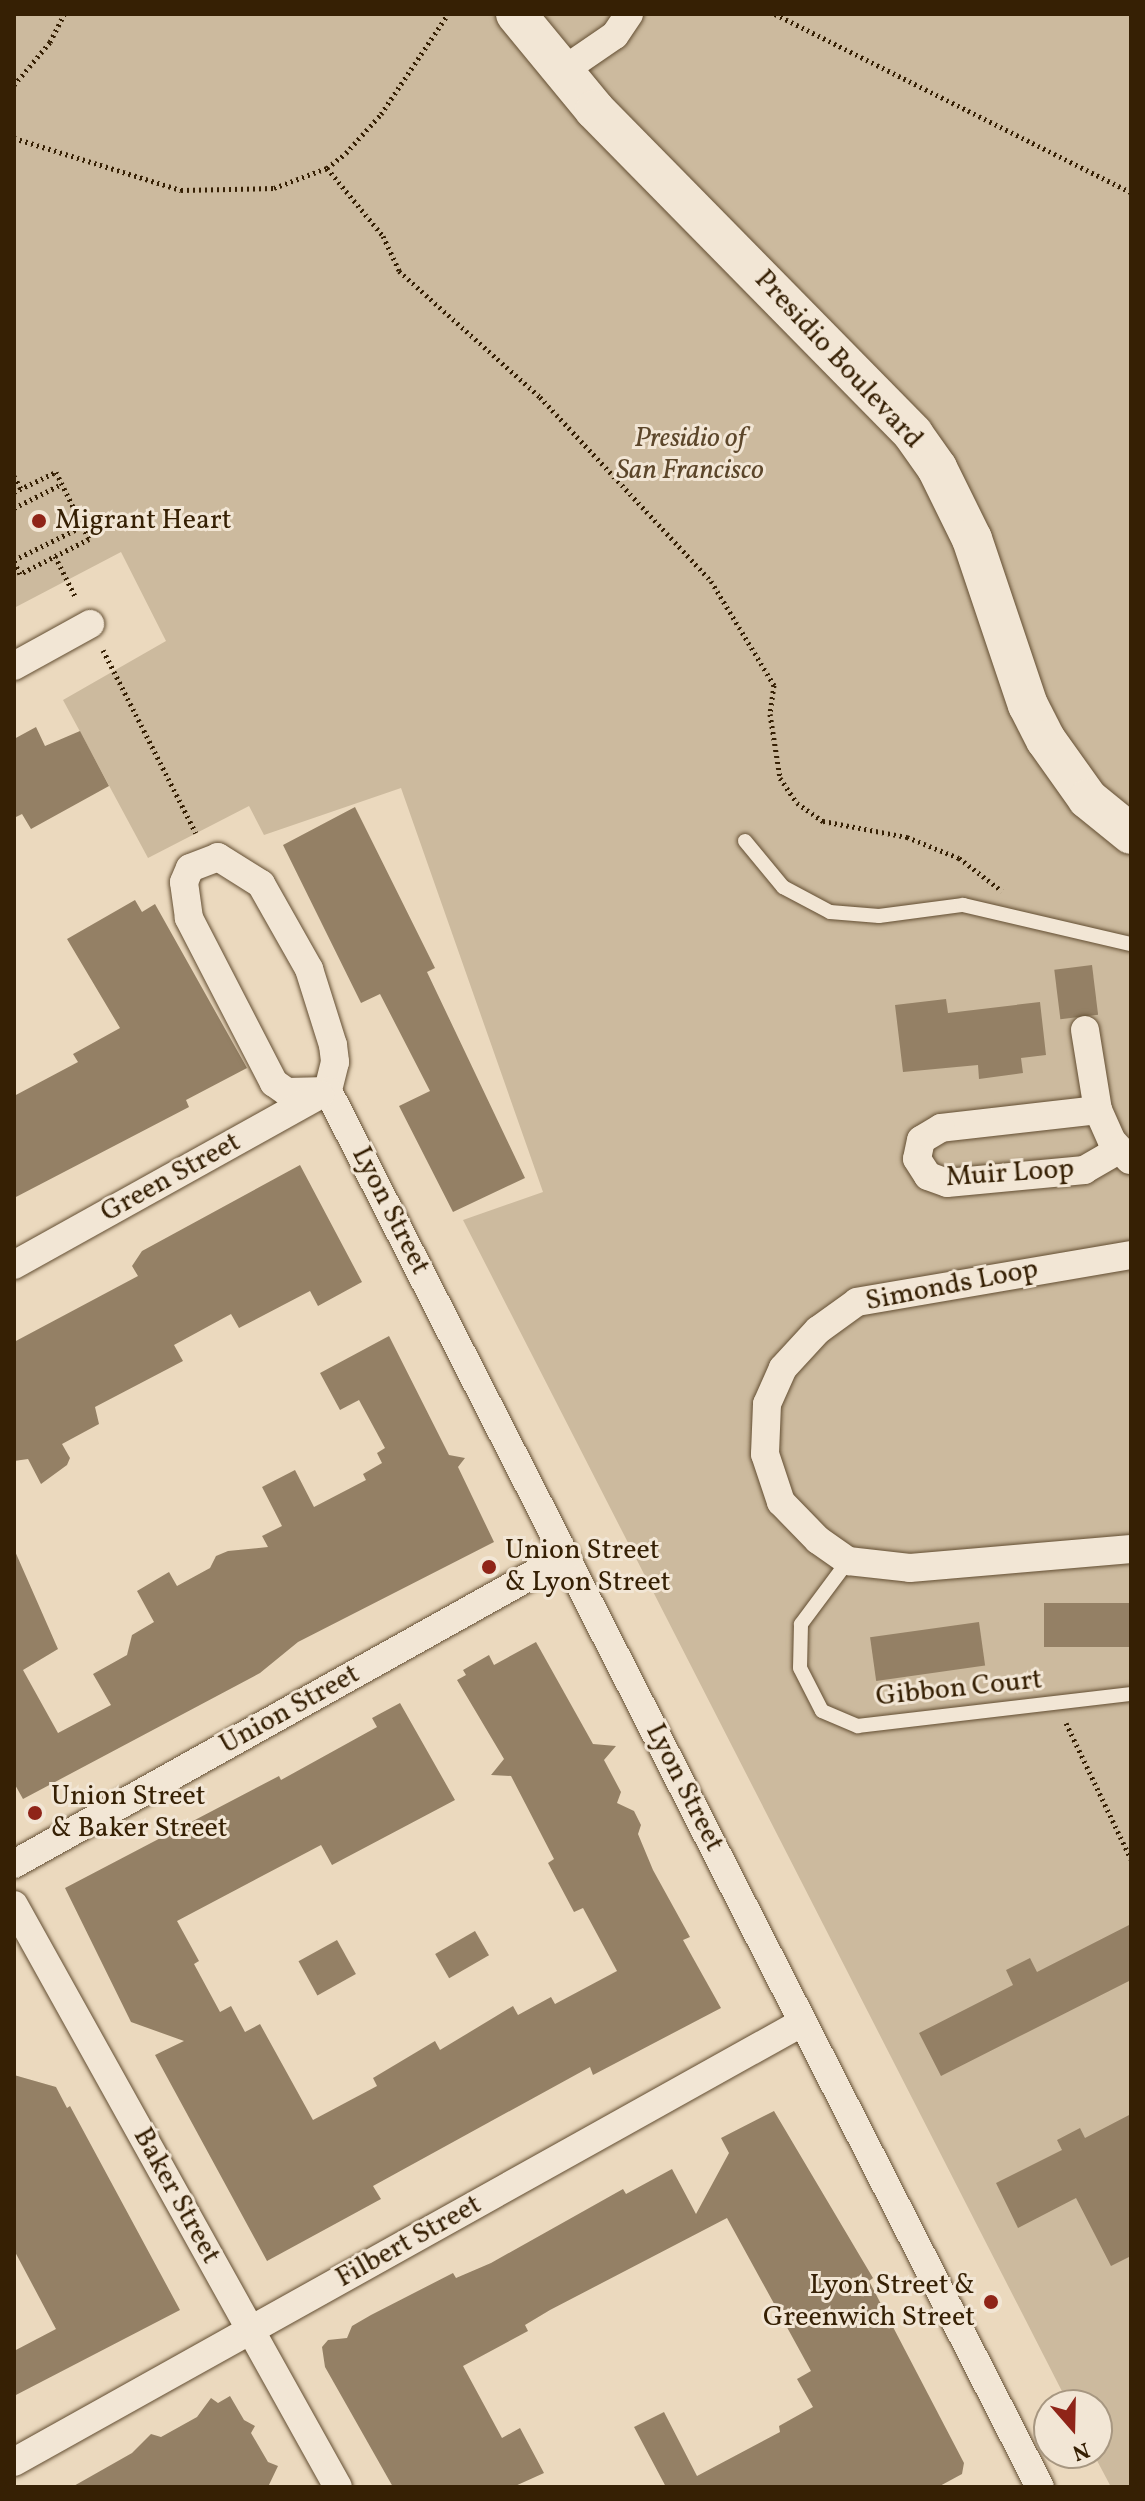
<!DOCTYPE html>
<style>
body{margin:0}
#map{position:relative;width:1145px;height:2501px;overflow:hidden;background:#ebd9be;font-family:Vollkorn,serif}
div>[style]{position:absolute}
.green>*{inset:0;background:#ccba9e}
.building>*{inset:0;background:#948065;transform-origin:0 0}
.path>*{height:5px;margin-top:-2.5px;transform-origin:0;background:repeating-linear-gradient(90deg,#362004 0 2px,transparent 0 6px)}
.roads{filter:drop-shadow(0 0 2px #634e32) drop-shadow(0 0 2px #634e32)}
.lane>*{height:14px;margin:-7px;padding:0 7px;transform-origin:7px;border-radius:7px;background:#f2e6d5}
.street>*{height:28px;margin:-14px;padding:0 14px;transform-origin:14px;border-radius:14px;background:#f2e6d5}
.secondary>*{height:40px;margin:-20px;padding:0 20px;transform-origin:20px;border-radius:20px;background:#f2e6d5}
.dots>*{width:22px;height:22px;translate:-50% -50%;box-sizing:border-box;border:4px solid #f2e6d5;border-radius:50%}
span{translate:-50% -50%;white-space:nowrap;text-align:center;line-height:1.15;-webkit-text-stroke:6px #f2e6d5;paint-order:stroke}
.street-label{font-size:28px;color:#362004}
.park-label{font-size:28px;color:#5c462a;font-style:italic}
.poi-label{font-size:28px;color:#362004}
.left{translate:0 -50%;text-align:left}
.right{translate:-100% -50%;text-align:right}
.frame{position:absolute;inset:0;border:16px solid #362004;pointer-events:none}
.north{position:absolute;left:1033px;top:2389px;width:80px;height:80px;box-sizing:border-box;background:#f2e6d5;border:2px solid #a79781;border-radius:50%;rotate:160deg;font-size:22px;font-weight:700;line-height:32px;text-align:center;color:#362004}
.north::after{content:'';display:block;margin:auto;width:28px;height:36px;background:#8f2418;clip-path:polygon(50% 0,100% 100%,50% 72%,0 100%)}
</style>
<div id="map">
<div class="green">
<i style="clip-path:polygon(14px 14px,1131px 14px,1131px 2487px,1111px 2487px,1093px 2453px,1097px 2405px,1069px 2405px,463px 1220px,543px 1192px,401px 788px,264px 835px,249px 806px,148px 858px,63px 700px,166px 641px,121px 552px,14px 608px)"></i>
</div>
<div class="building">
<i style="clip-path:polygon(36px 727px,45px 746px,80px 731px,109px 786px,31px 829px,22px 814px,14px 818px,14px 739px)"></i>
<i style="clip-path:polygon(355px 807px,435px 968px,427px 972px,525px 1178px,453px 1212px,399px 1106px,430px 1091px,380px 994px,361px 1003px,283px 845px)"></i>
<i style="clip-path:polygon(135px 900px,142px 912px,155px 904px,247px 1068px,186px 1100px,189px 1107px,14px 1198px,14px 1096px,78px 1062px,73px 1054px,120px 1028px,67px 939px)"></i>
<i style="left:1092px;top:965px;width:50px;height:38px;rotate:83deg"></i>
<i style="clip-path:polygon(946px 999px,948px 1013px,1040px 1002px,1046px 1055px,1021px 1058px,1023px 1073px,979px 1079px,978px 1065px,903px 1072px,895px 1005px)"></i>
<i style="clip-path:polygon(300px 1165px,362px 1282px,318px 1306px,310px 1291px,239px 1328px,231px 1314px,174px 1345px,183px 1361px,95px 1407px,99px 1424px,62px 1444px,70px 1458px,67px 1465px,41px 1484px,28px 1459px,14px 1461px,14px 1342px,138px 1276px,132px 1266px,142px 1251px)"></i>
<i style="clip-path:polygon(389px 1336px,449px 1455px,465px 1458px,458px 1467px,494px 1542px,298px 1642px,260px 1673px,23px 1799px,14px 1783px,14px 1549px,58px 1649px,23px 1670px,58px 1733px,111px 1705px,93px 1674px,127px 1655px,132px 1635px,154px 1622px,137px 1591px,169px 1572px,177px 1586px,210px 1568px,216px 1556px,228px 1551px,268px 1547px,262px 1536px,282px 1526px,262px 1487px,295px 1470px,314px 1507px,366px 1480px,363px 1474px,382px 1463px,377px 1453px,385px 1448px,359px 1400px,340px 1410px,320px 1373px)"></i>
<i style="left:1131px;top:1603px;width:44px;height:87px;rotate:90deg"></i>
<i style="left:979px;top:1622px;width:44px;height:110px;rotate:82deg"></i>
<i style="clip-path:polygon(536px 1642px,593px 1744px,616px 1746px,604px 1760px,621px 1792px,617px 1803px,634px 1811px,641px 1825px,638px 1834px,653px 1870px,690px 1937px,683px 1940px,721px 2008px,593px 2075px,590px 2067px,373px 2186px,381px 2199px,267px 2261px,155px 2055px,184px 2041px,131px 2022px,65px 1888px,279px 1776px,281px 1780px,377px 1727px,372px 1718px,400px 1703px,455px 1800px,332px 1865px,321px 1845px,177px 1921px,199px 1961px,194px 1964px,220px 2012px,231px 2006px,245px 2032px,260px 2024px,313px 2120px,377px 2086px,373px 2078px,435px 2041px,440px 2050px,513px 2006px,518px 2015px,551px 1997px,555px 2004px,617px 1971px,583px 1908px,574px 1912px,548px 1863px,554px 1859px,511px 1776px,491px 1775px,504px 1759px,457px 1680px,466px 1675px,463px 1670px,489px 1655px,494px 1665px)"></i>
<i style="clip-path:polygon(1131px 1924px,1131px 1980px,941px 2076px,919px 2033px,1013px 1985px,1006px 1970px,1030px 1958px,1037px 1972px)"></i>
<i style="left:475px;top:1931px;width:28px;height:46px;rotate:60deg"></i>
<i style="left:337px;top:1940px;width:39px;height:44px;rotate:61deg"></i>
<i style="clip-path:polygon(14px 2075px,56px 2087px,67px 2108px,70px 2106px,180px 2310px,14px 2396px,14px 2351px,56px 2329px,14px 2250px)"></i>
<i style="clip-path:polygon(774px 2111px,873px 2278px,869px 2281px,964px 2463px,962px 2474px,938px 2487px,666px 2487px,634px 2427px,664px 2412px,697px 2476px,780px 2432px,779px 2426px,813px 2407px,797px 2379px,811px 2371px,727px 2218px,550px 2310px,525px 2325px,528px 2331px,463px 2366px,502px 2438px,520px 2428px,544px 2473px,513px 2487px,393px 2487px,325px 2367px,322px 2347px,328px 2340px,347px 2338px,352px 2326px,371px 2315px,453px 2273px,456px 2278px,491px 2263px,623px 2189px,626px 2194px,672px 2169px,696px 2214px,729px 2153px,721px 2138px)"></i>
<i style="clip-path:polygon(1131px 2114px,1131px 2256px,1111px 2266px,1076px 2198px,1018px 2228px,996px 2183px,1062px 2150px,1057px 2140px,1080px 2128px,1085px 2138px)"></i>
<i style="clip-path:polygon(230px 2396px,244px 2420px,255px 2426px,251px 2433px,268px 2462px,278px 2466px,268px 2487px,72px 2487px,132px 2453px,151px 2434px,161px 2437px,197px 2417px,211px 2398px,218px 2403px)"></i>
</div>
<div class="path">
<i style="left:775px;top:14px;width:398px;rotate:26.6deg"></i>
<i style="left:14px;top:85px;width:56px;rotate:-50.1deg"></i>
<i style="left:50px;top:42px;width:31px;rotate:-63deg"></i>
<i style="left:14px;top:138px;width:175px;rotate:17.3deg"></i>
<i style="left:181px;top:190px;width:93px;rotate:-1.2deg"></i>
<i style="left:274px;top:188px;width:57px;rotate:-20.7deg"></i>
<i style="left:327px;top:168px;width:24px;rotate:-38deg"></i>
<i style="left:346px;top:153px;width:52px;rotate:-48.1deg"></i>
<i style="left:381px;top:114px;width:120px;rotate:-56.2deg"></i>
<i style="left:327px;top:168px;width:88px;rotate:50.5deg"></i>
<i style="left:383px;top:236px;width:38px;rotate:65deg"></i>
<i style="left:399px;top:271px;width:189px;rotate:41.8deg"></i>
<i style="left:540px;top:397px;width:251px;rotate:47.1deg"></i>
<i style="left:711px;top:581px;width:122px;rotate:58.8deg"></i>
<i style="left:774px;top:685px;width:29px;rotate:98deg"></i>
<i style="left:770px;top:714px;width:65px;rotate:81.1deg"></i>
<i style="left:780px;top:778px;width:30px;rotate:56deg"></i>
<i style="left:797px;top:803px;width:32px;rotate:35deg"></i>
<i style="left:823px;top:821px;width:86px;rotate:10.8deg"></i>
<i style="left:907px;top:837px;width:56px;rotate:22deg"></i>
<i style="left:959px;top:858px;width:54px;rotate:37.5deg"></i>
<i style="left:14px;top:476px;width:15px;rotate:62deg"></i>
<i style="left:14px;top:492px;width:47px;rotate:-25.5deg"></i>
<i style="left:56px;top:472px;width:75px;rotate:63.8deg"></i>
<i style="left:89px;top:539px;width:77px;rotate:153.1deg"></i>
<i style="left:20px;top:574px;width:14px;rotate:-115deg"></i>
<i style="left:14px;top:508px;width:54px;rotate:-26.6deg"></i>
<i style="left:55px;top:556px;width:47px;rotate:63.4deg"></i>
<i style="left:14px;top:560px;width:77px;rotate:-26.2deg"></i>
<i style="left:103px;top:650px;width:205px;rotate:63.1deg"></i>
<i style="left:1066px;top:1723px;width:151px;rotate:64.5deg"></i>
</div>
<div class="roads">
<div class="lane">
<i style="left:745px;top:841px;width:60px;rotate:50.4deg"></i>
<i style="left:783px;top:887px;width:53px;rotate:28deg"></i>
<i style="left:830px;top:912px;width:49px;rotate:4.7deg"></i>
<i style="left:879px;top:916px;width:85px;rotate:-7.5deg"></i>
<i style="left:963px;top:905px;width:172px;rotate:13.1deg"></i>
<i style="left:848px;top:1561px;width:79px;rotate:126.7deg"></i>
<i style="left:801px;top:1624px;width:44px;rotate:91.3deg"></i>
<i style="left:800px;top:1668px;width:48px;rotate:62.9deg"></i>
<i style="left:822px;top:1711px;width:39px;rotate:23deg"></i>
<i style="left:858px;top:1726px;width:275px;rotate:-6.7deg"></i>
</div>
<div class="street">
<i style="left:561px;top:72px;width:65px;rotate:-34.4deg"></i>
<i style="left:615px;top:35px;width:25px;rotate:-56deg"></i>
<i style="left:14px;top:666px;width:87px;rotate:-28.9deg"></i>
<i style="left:218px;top:857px;width:51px;rotate:32.1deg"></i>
<i style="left:261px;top:884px;width:98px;rotate:60.5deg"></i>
<i style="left:309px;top:969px;width:80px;rotate:72.5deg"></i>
<i style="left:333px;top:1045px;width:17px;rotate:83deg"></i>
<i style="left:335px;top:1062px;width:30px;rotate:104deg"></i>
<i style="left:328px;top:1091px;width:41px;rotate:178.6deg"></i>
<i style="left:287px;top:1092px;width:16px;rotate:-145deg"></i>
<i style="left:274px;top:1083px;width:186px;rotate:-117.3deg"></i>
<i style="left:189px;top:918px;width:36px;rotate:-98deg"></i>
<i style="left:184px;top:882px;width:15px;rotate:-67deg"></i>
<i style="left:190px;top:868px;width:30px;rotate:-21deg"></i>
<i style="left:1085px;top:1030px;width:81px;rotate:80.8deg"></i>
<i style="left:1098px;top:1110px;width:34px;rotate:66deg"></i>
<i style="left:1112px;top:1141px;width:26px;rotate:47deg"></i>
<i style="left:328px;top:1091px;width:1567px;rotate:62.98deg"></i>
<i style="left:1098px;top:1110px;width:158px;rotate:173.5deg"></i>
<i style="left:941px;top:1128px;width:23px;rotate:149deg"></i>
<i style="left:921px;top:1140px;width:19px;rotate:102deg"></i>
<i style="left:917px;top:1159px;width:20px;rotate:57deg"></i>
<i style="left:928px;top:1176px;width:20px;rotate:20deg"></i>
<i style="left:947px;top:1183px;width:138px;rotate:-5.4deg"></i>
<i style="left:1084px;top:1170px;width:39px;rotate:-30deg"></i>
<i style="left:1131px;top:1255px;width:278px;rotate:170.3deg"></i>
<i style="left:857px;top:1302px;width:48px;rotate:144.3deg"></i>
<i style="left:818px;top:1330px;width:52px;rotate:132.6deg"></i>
<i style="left:783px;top:1368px;width:39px;rotate:114deg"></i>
<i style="left:767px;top:1404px;width:50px;rotate:92.3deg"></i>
<i style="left:765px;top:1454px;width:51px;rotate:71.6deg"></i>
<i style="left:781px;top:1502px;width:53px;rotate:45.8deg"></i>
<i style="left:818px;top:1540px;width:37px;rotate:35deg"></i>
<i style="left:848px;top:1561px;width:62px;rotate:6.4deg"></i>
<i style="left:910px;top:1568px;width:222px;rotate:-4.9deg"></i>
<i style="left:14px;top:1265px;width:350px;rotate:-29.1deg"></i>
<i style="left:14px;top:1864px;width:632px;rotate:-29.16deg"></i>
<i style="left:14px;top:1905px;width:666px;rotate:60.9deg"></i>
<i style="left:14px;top:2462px;width:903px;rotate:-29.15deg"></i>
</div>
<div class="secondary">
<i style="left:516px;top:14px;width:124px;rotate:50.5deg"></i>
<i style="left:595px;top:110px;width:454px;rotate:45.5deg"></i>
<i style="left:913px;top:434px;width:42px;rotate:54.8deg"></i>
<i style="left:937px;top:468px;width:79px;rotate:63.8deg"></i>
<i style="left:972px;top:539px;width:175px;rotate:71.4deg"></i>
<i style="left:1028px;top:705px;width:39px;rotate:63deg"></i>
<i style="left:1046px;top:740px;width:72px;rotate:54.6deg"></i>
<i style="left:1088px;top:799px;width:55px;rotate:39.1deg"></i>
</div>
</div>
<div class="dots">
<i style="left:39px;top:521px;background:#8f2418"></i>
<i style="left:489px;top:1567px;background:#8f2418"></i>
<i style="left:35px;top:1813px;background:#8f2418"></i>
<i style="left:991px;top:2302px;background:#8f2418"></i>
</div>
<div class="street-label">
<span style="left:838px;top:360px;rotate:47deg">Presidio Boulevard</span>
<span style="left:1010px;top:1174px;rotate:-4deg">Muir Loop</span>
<span style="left:171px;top:1178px;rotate:-29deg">Green Street</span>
<span style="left:390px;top:1211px;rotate:63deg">Lyon Street</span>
<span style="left:952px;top:1286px;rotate:-11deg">Simonds Loop</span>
<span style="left:959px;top:1689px;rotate:-6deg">Gibbon Court</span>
<span style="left:290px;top:1710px;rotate:-29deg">Union Street</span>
<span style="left:684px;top:1788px;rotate:63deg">Lyon Street</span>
<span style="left:176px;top:2196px;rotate:61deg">Baker Street</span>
<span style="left:409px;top:2242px;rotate:-29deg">Filbert Street</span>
</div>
<div class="park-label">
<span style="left:690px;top:455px">Presidio of<br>San Francisco</span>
</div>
<div class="poi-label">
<span class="left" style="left:55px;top:521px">Migrant Heart</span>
<span class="left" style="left:505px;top:1567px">Union Street<br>&amp; Lyon Street</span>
<span class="left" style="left:51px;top:1813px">Union Street<br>&amp; Baker Street</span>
<span class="right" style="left:975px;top:2302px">Lyon Street &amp;<br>Greenwich Street</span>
</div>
<div class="frame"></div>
<div class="north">N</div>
</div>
